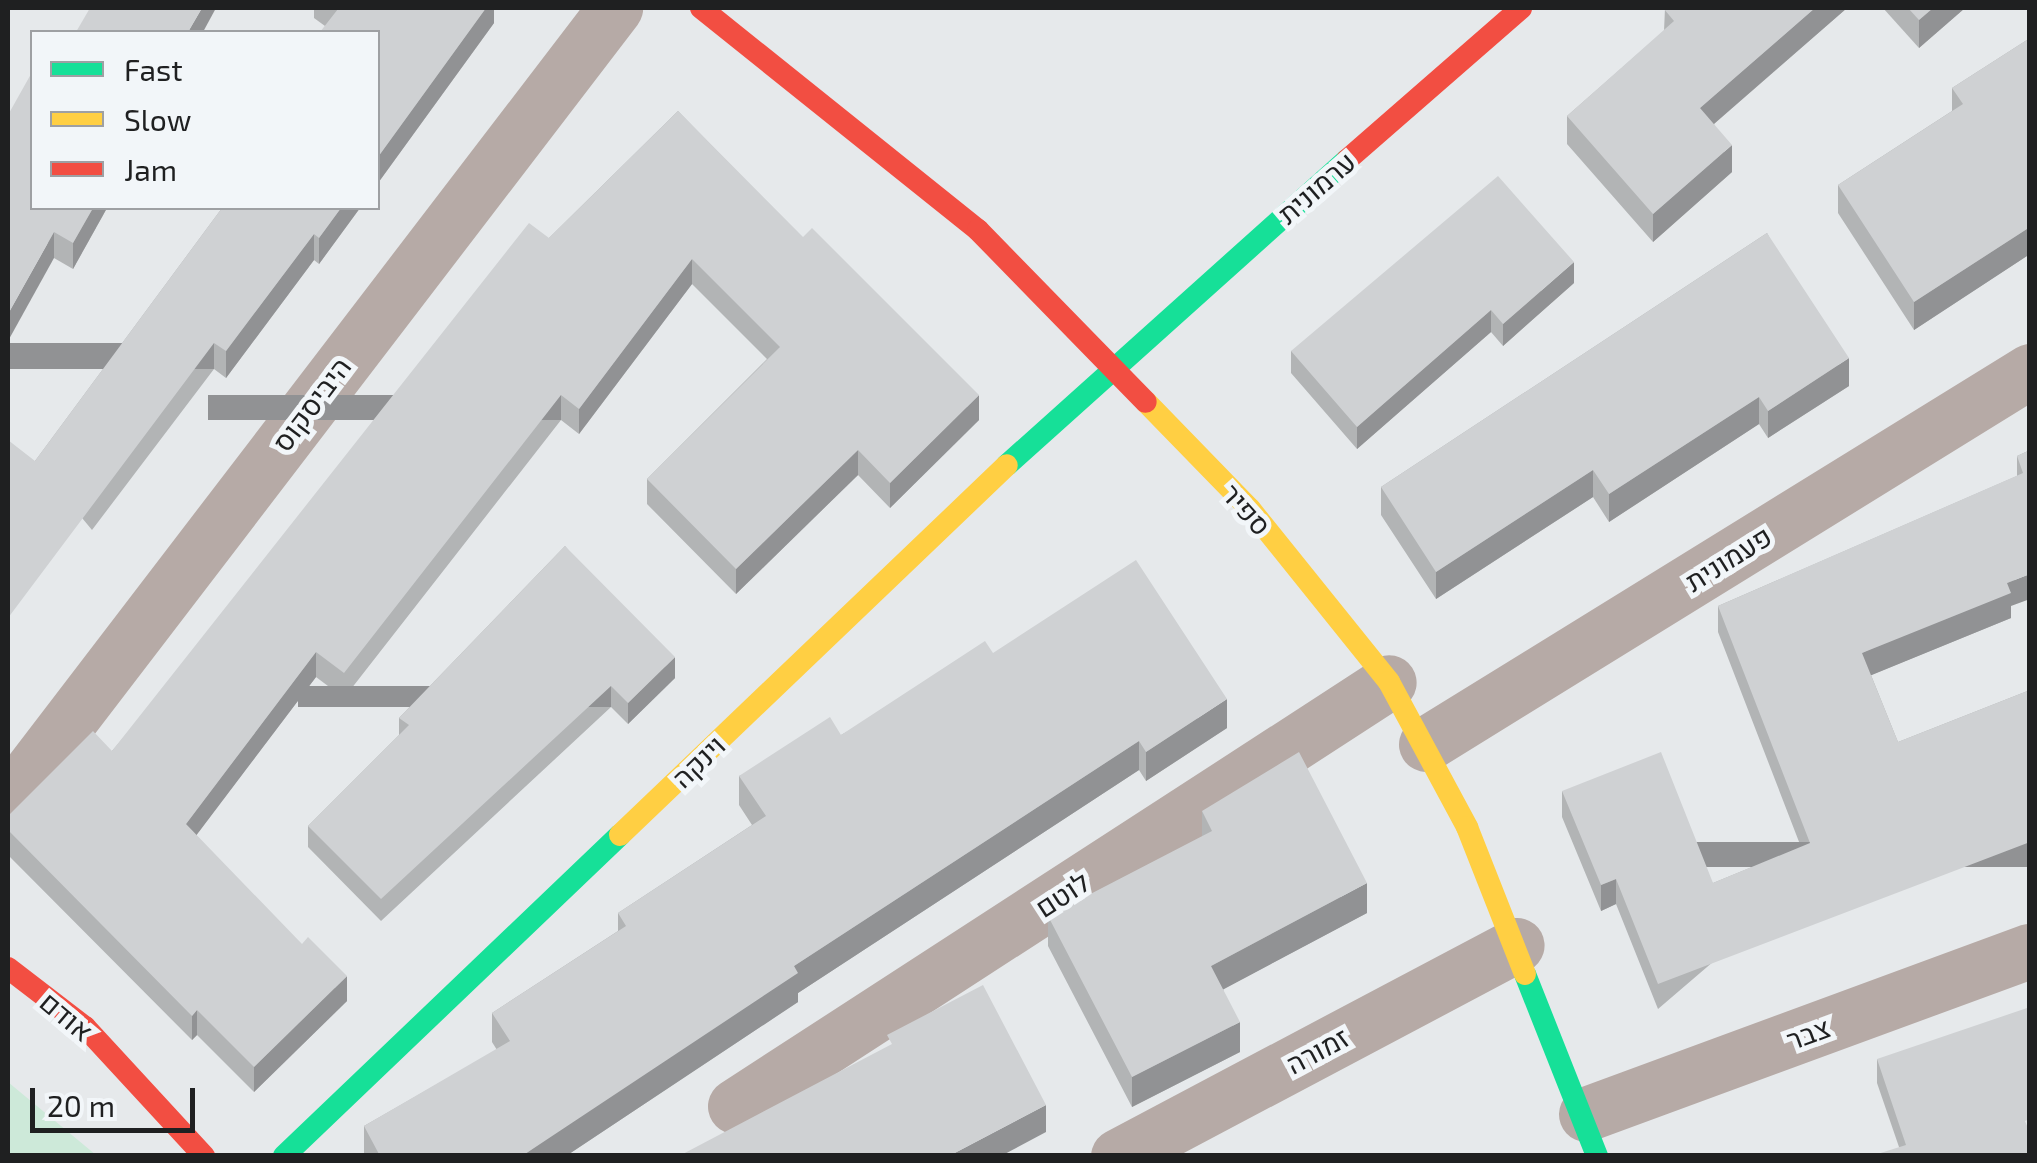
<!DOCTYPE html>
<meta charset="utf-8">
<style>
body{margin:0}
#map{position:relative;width:2037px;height:1163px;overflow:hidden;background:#e6e9eb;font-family:"Exo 2",Heebo,sans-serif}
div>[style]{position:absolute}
.green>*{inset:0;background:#cde9d9}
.street>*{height:55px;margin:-27.5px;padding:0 27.5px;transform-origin:27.5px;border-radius:27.5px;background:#b6aaa6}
.fast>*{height:22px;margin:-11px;padding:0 11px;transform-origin:11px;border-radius:11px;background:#16e098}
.slow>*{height:22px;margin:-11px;padding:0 11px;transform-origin:11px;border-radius:11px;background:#ffcf43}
.jam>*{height:22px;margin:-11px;padding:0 11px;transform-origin:11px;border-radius:11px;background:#f24e42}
.wall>*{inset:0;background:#b2b4b5}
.shaded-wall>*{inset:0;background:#919294;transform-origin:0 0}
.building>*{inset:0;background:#cfd1d3}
span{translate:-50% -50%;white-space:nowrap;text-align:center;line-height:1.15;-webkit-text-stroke:10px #f2f6f9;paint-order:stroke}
.street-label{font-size:28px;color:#1f2021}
.frame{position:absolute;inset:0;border:10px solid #1f2021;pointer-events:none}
.legend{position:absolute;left:30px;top:30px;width:350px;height:180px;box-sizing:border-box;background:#f2f6f9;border:2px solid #9ea0a3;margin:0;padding:12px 18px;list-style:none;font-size:30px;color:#1f2021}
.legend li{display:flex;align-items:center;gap:20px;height:50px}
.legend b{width:50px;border:2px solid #9ea0a3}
.scale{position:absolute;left:30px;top:1088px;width:165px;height:45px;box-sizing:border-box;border:5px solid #1f2021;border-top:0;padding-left:12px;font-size:30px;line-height:35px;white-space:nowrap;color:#1f2021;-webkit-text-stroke:8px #f2f6f9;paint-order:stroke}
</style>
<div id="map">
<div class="green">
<i style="clip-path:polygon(8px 1082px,96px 1155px,8px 1155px)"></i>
</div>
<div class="street">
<i style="left:1426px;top:744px;width:710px;rotate:-31.7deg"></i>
<i style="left:8px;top:801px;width:999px;rotate:-52.57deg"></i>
<i style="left:735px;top:1106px;width:779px;rotate:-32.96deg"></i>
<i style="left:1586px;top:1114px;width:473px;rotate:-20.2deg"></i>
<i style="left:1118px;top:1156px;width:451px;rotate:-27.9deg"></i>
</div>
<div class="fast">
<i style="left:1007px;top:465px;width:457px;rotate:-41.9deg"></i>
<i style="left:1525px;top:974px;width:196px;rotate:68.4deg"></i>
<i style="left:284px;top:1156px;width:465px;rotate:-43.7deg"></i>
</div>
<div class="slow">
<i style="left:1146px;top:402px;width:149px;rotate:45.8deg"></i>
<i style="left:1250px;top:509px;width:222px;rotate:51.2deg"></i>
<i style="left:1389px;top:682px;width:165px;rotate:61.7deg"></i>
<i style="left:1467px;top:827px;width:158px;rotate:68.5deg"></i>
<i style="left:620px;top:835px;width:535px;rotate:-43.71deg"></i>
</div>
<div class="jam">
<i style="left:701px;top:8px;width:355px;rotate:38.7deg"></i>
<i style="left:978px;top:230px;width:240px;rotate:45.7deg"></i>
<i style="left:1347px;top:160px;width:231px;rotate:-41.1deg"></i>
<i style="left:8px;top:968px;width:97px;rotate:37.5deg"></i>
<i style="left:85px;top:1027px;width:176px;rotate:47.3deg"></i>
</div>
<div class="wall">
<i style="clip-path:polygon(314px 8px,494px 8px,494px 23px,378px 183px,378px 32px,325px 26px,314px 18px)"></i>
<i style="clip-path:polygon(1665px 8px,1847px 8px,1714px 124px,1732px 172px,1653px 242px,1567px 144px,1567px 116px,1664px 31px)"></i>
<i style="clip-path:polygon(1883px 8px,1965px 8px,1919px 48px)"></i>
<i style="clip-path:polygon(2030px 38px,2030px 254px,1914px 330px,1838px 213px,1838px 185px,1952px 111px,1952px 88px)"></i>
<i style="clip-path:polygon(678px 111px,979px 420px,890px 508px,858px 475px,736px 594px,647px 504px,647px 479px,767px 359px,692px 284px,579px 434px,561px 420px,344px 698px,316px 677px,196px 835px,347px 1001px,254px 1092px,197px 1035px,192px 1040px,8px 855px,8px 816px,112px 751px,549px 238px)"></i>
<i style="clip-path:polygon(32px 208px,107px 208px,73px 269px,54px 258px)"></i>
<i style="clip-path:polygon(222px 208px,360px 208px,319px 264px,314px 260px,226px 378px,214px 369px,92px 530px,35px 461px)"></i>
<i style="clip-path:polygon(1767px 233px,1849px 386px,1768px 438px,1759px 424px,1609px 522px,1593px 497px,1436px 599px,1381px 515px,1381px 487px)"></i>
<i style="clip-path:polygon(1574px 283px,1503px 346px,1491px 332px,1357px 449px,1291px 373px,1291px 351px)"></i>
<i style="clip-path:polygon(2030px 450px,2011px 606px,2011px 618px,1871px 675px,1898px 742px,2030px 690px,1658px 1009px,1616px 904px,1601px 911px,1562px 817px,1562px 791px,1713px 883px,1801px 847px,1718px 632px,1718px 606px,2017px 476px,2017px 456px)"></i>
<i style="clip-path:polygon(565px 546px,675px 678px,628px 724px,611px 707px,381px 921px,308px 847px,308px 826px,399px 735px,399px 718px)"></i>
<i style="clip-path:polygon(993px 653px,1227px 728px,1146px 781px,1139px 770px,798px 993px,798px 1002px,566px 1156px,364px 1155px,364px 1126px,497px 1050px,492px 1042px,492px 1013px,618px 931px,618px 913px,752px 825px,739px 805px,739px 776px,841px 735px)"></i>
<i style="clip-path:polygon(1202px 811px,1367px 913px,1223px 989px,1240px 1052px,1132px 1107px,1048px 946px,1048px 916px,1202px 837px)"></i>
<i style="clip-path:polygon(1877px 1059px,2030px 1156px,1899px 1147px,1877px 1083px)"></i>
</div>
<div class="shaded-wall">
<i style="clip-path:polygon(202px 8px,216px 8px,203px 32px,188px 32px)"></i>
<i style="clip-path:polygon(486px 8px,494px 8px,494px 23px,378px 183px,378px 157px)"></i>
<i style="clip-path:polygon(1815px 8px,1847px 8px,1700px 136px,1700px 108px)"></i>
<i style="clip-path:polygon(1933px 8px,1965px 8px,1919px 48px,1919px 20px)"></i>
<i style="clip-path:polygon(1732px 145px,1732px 172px,1653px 242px,1653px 214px)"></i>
<i style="clip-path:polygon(93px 208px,107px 208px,73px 269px,73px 243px)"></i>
<i style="clip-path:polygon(341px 208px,360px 208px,319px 264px,319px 238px)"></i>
<i style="clip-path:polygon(2030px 227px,2030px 254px,1914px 330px,1914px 302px)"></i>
<i style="clip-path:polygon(54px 232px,54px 258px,8px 341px,8px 314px)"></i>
<i style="clip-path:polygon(314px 234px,314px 260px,226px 378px,226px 351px)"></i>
<i style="clip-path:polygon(692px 259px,692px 284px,579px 434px,579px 409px)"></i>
<i style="clip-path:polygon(1574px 262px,1574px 283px,1503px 346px,1503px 324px)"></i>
<i style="clip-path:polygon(1491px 310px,1491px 332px,1357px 449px,1357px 427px)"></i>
<i style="left:214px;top:343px;width:26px;height:344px;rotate:90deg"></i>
<i style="clip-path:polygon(1849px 358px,1849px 386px,1768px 438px,1768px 411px)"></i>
<i style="left:561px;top:395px;width:25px;height:353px;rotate:90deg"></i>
<i style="clip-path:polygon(979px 395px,979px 420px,890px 508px,890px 483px)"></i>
<i style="clip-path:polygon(1759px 397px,1759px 424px,1609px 522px,1609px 494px)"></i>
<i style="clip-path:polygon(858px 450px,858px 475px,736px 594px,736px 569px)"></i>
<i style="clip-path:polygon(1593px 470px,1593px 497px,1436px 599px,1436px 572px)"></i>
<i style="clip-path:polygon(2030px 574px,2030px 599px,2011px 606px,2011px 618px,1862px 679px,1862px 653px,2007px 583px)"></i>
<i style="clip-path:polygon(316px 652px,316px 677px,186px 849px,186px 824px)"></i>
<i style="clip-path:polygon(675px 657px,675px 678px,628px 724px,628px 703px)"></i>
<i style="left:611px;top:686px;width:21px;height:313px;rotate:90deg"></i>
<i style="clip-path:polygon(1227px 699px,1227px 728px,1146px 781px,1146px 752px)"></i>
<i style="clip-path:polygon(1139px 741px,1139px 770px,798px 993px,798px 1002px,566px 1156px,522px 1156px,794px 966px)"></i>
<i style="left:2030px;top:842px;width:25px;height:398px;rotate:90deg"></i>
<i style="clip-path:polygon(1616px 879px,1616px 904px,1601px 911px,1601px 885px)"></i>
<i style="clip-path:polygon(1367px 883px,1367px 913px,1211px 996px,1211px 966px)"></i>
<i style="clip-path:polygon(347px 976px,347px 1001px,254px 1092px,254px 1067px)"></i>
<i style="clip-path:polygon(197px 1010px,197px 1035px,192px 1040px,192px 1016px)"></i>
<i style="clip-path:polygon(1240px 1022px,1240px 1052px,1132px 1107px,1132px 1077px)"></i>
<i style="clip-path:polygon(1046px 1105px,1046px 1132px,1001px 1156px,949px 1156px)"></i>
</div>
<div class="building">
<i style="clip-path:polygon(90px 8px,202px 8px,188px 32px,76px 32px)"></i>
<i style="clip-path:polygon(335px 8px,486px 8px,378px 157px,378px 32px,320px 32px,338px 9px)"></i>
<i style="clip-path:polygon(1665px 8px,1815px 8px,1700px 108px,1732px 145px,1653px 214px,1567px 116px,1674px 21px,1664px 9px)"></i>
<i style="clip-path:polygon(1908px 8px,1933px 8px,1919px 20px)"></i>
<i style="clip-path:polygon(2030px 38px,2030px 227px,1914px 302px,1838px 185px,1963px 104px,1952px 88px)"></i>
<i style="clip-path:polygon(31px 74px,32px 74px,32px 208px,93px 208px,73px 243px,54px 232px,8px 314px,8px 115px)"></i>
<i style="clip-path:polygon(678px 111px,803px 237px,812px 228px,979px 395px,890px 483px,858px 450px,736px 569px,647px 479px,780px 347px,692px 259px,579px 409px,561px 395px,344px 673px,316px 652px,186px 824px,302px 944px,308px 937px,347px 976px,254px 1067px,197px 1010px,192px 1016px,8px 830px,8px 816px,93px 731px,112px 751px,529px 223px,549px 238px)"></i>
<i style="clip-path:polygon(1498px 176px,1574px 262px,1503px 324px,1491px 310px,1357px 427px,1291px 351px)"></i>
<i style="clip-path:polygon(222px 208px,341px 208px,319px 238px,314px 234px,226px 351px,214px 343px,8px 618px,8px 440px,35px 461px)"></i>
<i style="clip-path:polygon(1767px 233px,1849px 358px,1768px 411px,1759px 397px,1609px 494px,1593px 470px,1436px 572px,1381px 487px)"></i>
<i style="clip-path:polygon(2030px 450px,2030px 574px,2007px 583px,2011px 593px,1862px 653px,1898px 742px,2030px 690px,2030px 842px,1658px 984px,1616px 879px,1601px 885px,1562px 791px,1661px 752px,1713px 883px,1810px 843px,1718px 606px,2023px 473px,2017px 456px)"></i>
<i style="clip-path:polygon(565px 546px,675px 657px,628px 703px,611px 686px,381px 899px,308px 826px,409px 725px,399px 718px)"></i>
<i style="clip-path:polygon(1136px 560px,1227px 699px,1146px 752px,1139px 741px,794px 966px,798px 973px,522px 1156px,380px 1156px,364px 1126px,510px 1041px,492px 1013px,626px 926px,618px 913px,766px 816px,739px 776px,830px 717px,841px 735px,985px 641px,993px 653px)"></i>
<i style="clip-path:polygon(1299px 752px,1367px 883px,1211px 966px,1240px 1022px,1132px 1077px,1048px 916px,1212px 831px,1202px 811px)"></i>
<i style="clip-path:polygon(983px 985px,1046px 1105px,949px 1156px,679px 1156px,892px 1044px,887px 1035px)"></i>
<i style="clip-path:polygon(2030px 1007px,2030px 1119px,2025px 1121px,2030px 1133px,2030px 1156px,1871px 1156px,1906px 1145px,1877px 1059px)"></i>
</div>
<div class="street-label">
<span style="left:1316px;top:187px;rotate:-41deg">ערמונית</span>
<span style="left:311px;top:404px;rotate:-53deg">היביסקוס</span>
<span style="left:1247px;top:509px;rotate:48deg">ספיר</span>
<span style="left:1728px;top:558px;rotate:-32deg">פעמונית</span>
<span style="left:698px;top:761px;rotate:-44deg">וינקה</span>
<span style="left:1062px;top:894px;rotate:-33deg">לוטם</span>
<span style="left:67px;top:1016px;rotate:40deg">אודם</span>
<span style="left:1808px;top:1033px;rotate:-20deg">צבר</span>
<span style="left:1317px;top:1050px;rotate:-28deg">זמורה</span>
</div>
<div class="frame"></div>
<ul class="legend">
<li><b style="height:12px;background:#16e098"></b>Fast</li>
<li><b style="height:12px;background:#ffcf43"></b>Slow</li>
<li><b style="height:12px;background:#f24e42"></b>Jam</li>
</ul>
<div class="scale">20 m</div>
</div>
